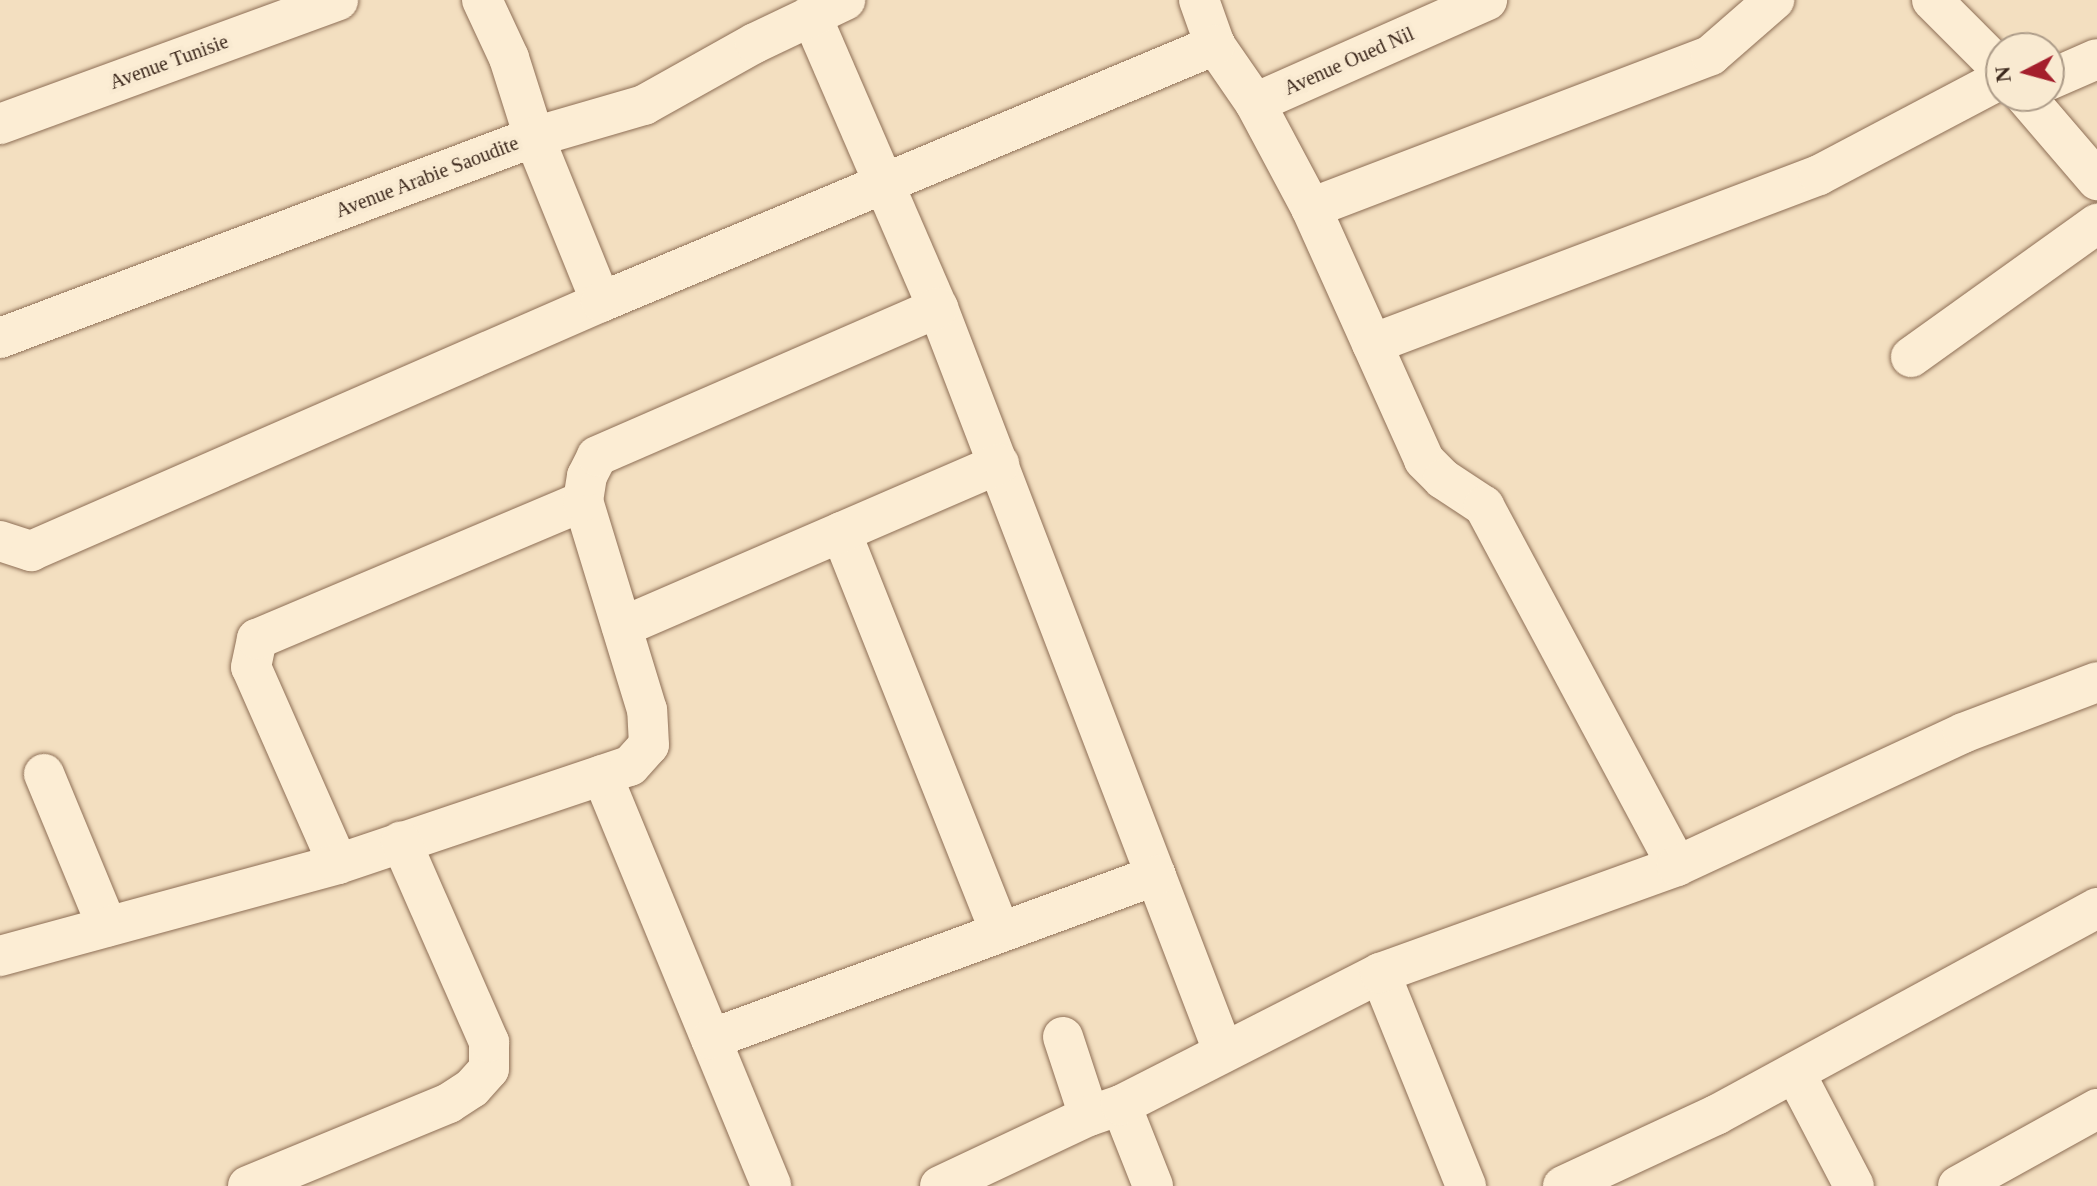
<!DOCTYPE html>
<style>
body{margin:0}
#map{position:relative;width:2097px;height:1186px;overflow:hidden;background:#f3dfc0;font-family:Georgia,serif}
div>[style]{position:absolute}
.roads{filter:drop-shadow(0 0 2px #8e6f56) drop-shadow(0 0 2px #8e6f56)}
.minor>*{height:40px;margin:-20px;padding:0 20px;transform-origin:20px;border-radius:20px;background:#fcedd4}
span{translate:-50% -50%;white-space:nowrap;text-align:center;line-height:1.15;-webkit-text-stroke:8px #f9ead1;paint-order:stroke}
.street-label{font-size:20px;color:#3c281c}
.north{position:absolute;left:1985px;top:32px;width:80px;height:80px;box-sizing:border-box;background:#f9ead1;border:2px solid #ad9c89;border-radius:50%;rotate:264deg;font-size:22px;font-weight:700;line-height:32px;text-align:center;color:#3c281c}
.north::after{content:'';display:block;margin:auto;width:28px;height:36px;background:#a41f2c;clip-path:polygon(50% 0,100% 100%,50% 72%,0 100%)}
</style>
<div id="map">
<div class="roads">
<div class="minor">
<i style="left:482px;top:0;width:64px;rotate:65deg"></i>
<i style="left:509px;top:58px;width:83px;rotate:72.4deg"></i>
<i style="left:534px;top:137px;width:178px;rotate:67.9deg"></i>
<i style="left:1199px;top:0;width:48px;rotate:70.4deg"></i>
<i style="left:1215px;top:45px;width:70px;rotate:55.4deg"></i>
<i style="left:1255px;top:103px;width:119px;rotate:61.9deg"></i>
<i style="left:1311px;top:208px;width:276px;rotate:65.8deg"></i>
<i style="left:1424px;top:460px;width:27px;rotate:45deg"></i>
<i style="left:1443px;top:479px;width:49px;rotate:33.4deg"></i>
<i style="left:1484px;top:506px;width:408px;rotate:61.8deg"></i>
<i style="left:1932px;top:0;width:98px;rotate:45deg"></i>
<i style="left:811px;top:15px;width:319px;rotate:66.6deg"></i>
<i style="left:938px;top:308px;width:796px;rotate:69.01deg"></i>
<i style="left:2049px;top:80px;width:52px;rotate:-23.6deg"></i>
<i style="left:2025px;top:96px;width:111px;rotate:49.4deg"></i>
<i style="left:1255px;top:103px;width:254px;rotate:-23.9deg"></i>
<i style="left:0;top:124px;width:360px;rotate:-20.1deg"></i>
<i style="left:1311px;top:208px;width:428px;rotate:-20.9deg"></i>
<i style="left:1711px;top:55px;width:84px;rotate:-41.1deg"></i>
<i style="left:0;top:338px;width:571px;rotate:-20.63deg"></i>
<i style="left:534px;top:137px;width:115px;rotate:-16.2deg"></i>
<i style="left:644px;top:105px;width:127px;rotate:-29.2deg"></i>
<i style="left:755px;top:43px;width:100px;rotate:-25.5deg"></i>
<i style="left:1372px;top:344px;width:478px;rotate:-20.7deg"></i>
<i style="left:1819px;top:175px;width:206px;rotate:-27.8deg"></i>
<i style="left:1911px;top:357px;width:229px;rotate:-35.6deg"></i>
<i style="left:841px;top:532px;width:430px;rotate:68.3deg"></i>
<i style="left:0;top:541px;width:33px;rotate:18deg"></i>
<i style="left:31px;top:551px;width:622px;rotate:-23.6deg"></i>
<i style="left:601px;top:302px;width:666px;rotate:-22.71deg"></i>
<i style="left:622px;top:627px;width:411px;rotate:-23.4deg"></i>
<i style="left:44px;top:774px;width:165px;rotate:67.5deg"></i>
<i style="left:602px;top:775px;width:444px;rotate:67.6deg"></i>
<i style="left:338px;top:864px;width:215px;rotate:-113.8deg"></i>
<i style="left:251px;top:667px;width:29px;rotate:-78deg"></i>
<i style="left:257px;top:639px;width:354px;rotate:-22.9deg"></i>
<i style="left:0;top:956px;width:350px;rotate:-15.2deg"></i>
<i style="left:338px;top:864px;width:308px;rotate:-18.6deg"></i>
<i style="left:630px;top:766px;width:28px;rotate:-48deg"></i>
<i style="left:649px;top:745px;width:35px;rotate:-93deg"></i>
<i style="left:647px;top:710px;width:219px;rotate:-107deg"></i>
<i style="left:583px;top:501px;width:25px;rotate:-81deg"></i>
<i style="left:587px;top:476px;width:22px;rotate:-63deg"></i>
<i style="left:597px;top:456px;width:372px;rotate:-23.5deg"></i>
<i style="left:1380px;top:973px;width:230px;rotate:68deg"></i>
<i style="left:1063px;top:1037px;width:83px;rotate:71.8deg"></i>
<i style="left:711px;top:1039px;width:474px;rotate:-20.2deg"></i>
<i style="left:1795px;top:1073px;width:127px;rotate:62.4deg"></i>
<i style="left:1121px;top:1105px;width:87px;rotate:68.4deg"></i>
<i style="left:248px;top:1186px;width:217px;rotate:-22.4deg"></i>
<i style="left:449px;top:1103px;width:27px;rotate:-33deg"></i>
<i style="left:472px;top:1088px;width:25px;rotate:-48deg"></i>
<i style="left:489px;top:1069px;width:27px;rotate:-90deg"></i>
<i style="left:489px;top:1042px;width:219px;rotate:-113.7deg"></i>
<i style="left:940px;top:1186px;width:165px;rotate:-25.2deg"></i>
<i style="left:1089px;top:1116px;width:34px;rotate:-19deg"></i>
<i style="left:1121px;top:1105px;width:291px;rotate:-27deg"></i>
<i style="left:1380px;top:973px;width:316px;rotate:-19.8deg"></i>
<i style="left:1677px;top:866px;width:315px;rotate:-24.9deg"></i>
<i style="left:1963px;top:733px;width:143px;rotate:-20.8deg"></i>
<i style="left:1563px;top:1186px;width:169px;rotate:-24.9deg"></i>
<i style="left:1716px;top:1115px;width:434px;rotate:-28.5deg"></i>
<i style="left:1958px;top:1186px;width:159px;rotate:-29deg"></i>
</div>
</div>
<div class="street-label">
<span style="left:1349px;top:61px;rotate:-24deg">Avenue Oued Nil</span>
<span style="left:169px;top:62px;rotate:-20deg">Avenue Tunisie</span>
<span style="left:427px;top:177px;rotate:-21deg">Avenue Arabie Saoudite</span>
</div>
<div class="north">N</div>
</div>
